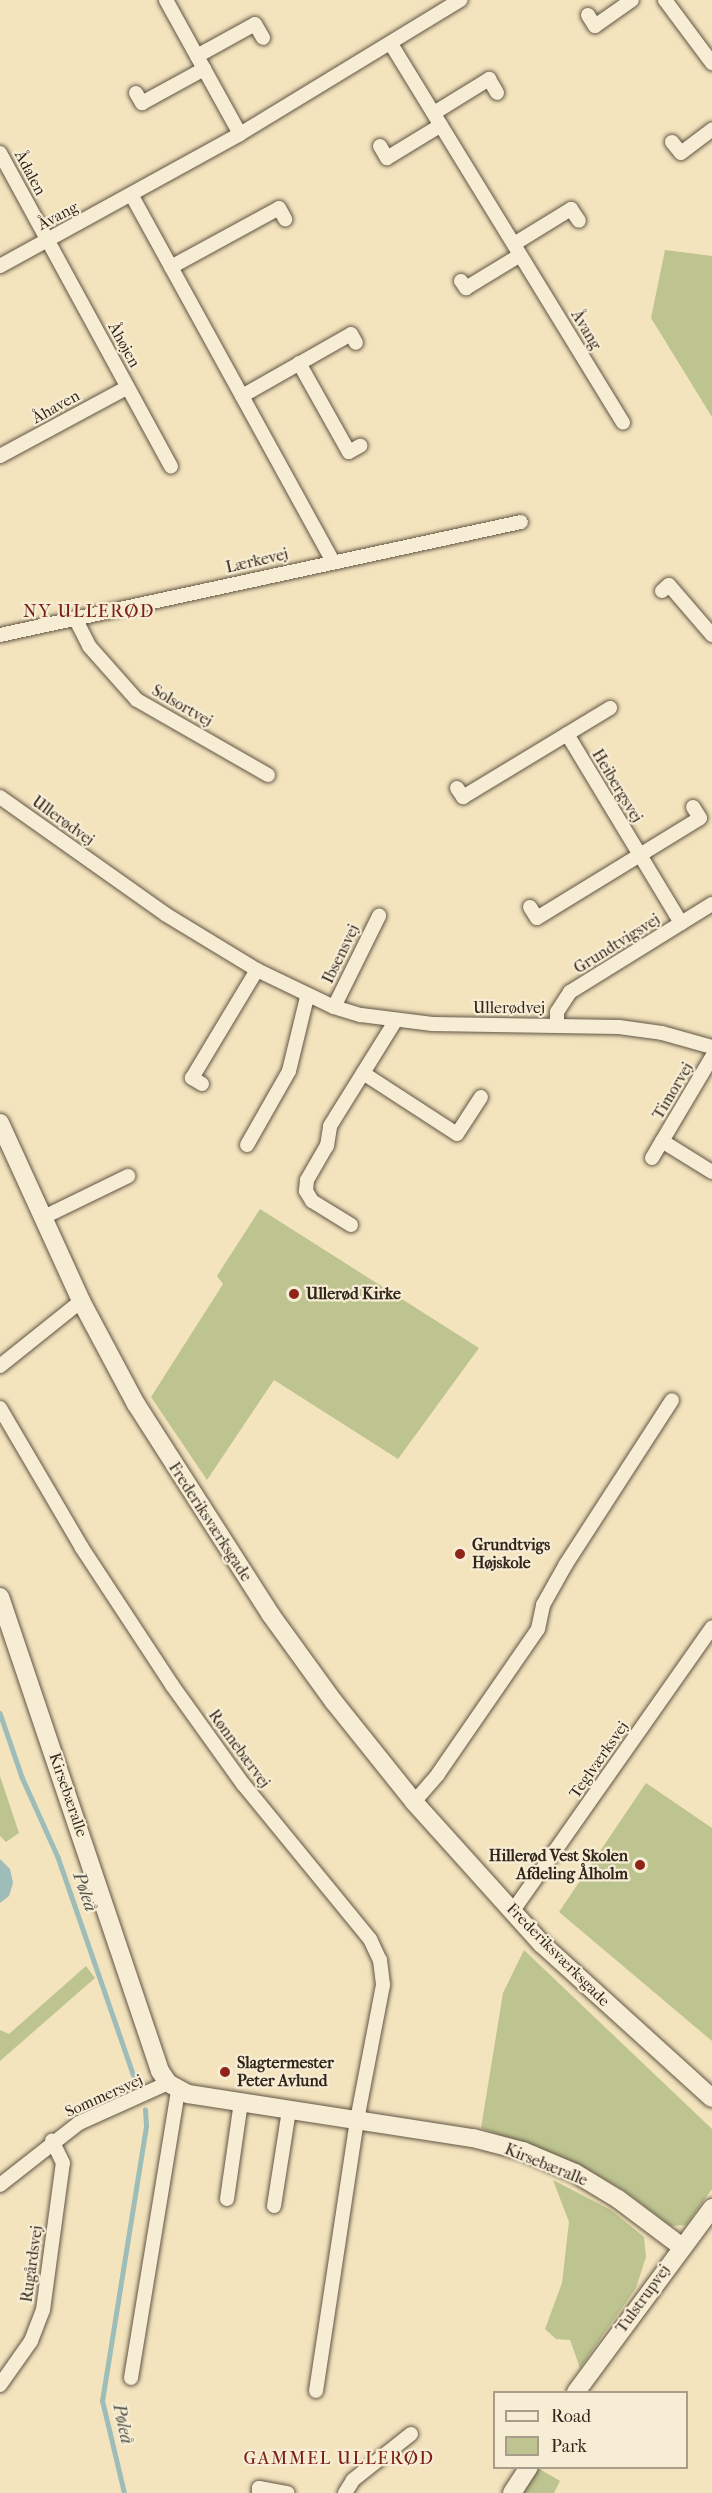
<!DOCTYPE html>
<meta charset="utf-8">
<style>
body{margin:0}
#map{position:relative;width:712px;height:2493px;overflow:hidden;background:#f3e4be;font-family:"IM FELL French Canon",serif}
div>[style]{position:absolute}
.green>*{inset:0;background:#bdc490}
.water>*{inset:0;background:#9ebdb9}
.stream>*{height:4.5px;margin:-2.25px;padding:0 2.25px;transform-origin:2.25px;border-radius:2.25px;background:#9ebdb9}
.roads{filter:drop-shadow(0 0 2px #625544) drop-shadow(0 0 2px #625544)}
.minor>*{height:14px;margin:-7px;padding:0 7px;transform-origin:7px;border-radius:7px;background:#f7edd5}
.tertiary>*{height:18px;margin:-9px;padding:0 9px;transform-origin:9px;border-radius:9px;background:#f7edd5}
.dots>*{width:16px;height:16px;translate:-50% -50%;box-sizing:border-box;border:3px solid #f7edd5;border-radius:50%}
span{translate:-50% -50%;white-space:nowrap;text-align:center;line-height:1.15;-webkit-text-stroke:4.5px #f7edd5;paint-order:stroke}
.street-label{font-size:16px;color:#31251b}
.poi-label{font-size:16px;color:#31251b;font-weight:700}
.left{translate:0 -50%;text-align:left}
.right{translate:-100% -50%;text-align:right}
.neighbourhood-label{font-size:18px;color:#7a1f14;letter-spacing:1.5px}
.water-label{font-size:18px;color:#52534a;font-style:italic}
.legend{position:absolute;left:493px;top:2391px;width:195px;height:78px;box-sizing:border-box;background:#f7edd5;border:2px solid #a89d8b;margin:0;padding:8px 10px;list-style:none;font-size:18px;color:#31251b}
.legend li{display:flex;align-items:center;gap:12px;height:30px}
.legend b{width:30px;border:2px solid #a89d8b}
</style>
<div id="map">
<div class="green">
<i style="clip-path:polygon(665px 250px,712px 256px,712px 417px,651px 318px)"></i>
<i style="clip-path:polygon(260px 1209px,479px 1348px,398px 1459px,274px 1380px,207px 1480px,151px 1397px,223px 1284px,217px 1276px)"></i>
<i style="clip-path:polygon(0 1776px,19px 1833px,6px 1842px,0 1836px)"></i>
<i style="clip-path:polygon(646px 1783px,712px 1828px,712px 2041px,559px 1912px)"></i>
<i style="clip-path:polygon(524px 1950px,712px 2129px,712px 2189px,686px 2225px,671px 2226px,622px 2189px,583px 2167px,481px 2128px,503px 1993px)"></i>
<i style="clip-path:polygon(86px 1966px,95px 1978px,0 2061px,0 2030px,9px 2034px)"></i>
<i style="clip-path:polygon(553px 2180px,611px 2210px,644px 2237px,646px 2257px,636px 2288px,580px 2368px,570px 2340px,556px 2339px,545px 2329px,562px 2283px,569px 2222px)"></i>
<i style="clip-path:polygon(538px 2468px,560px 2481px,554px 2493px,523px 2493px)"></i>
</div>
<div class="water">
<i style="clip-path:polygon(0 1859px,10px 1869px,13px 1883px,9px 1896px,0 1903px)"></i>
</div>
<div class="stream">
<i style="left:0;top:1713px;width:68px;rotate:71deg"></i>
<i style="left:22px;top:1777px;width:88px;rotate:65.8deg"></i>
<i style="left:58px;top:1857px;width:238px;rotate:70.9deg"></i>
<i style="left:124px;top:2493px;width:95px;rotate:-103.4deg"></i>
<i style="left:102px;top:2401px;width:279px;rotate:-80.9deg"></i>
<i style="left:146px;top:2125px;width:15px;rotate:-94deg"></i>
</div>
<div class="roads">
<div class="minor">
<i style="left:166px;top:0;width:153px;rotate:61.1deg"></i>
<i style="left:665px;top:0;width:79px;rotate:53.3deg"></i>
<i style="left:588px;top:15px;width:13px;rotate:58deg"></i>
<i style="left:595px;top:26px;width:45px;rotate:-35.1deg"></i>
<i style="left:391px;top:44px;width:444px;rotate:58.5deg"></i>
<i style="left:197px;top:56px;width:66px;rotate:-28.9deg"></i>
<i style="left:255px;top:24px;width:16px;rotate:60deg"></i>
<i style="left:136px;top:93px;width:12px;rotate:59deg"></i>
<i style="left:142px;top:103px;width:71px;rotate:-28.7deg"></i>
<i style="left:434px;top:113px;width:65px;rotate:-31.7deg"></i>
<i style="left:489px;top:79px;width:16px;rotate:60deg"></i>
<i style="left:672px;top:142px;width:14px;rotate:51deg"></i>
<i style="left:681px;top:153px;width:39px;rotate:-37deg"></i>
<i style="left:380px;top:146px;width:14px;rotate:60deg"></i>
<i style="left:387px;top:158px;width:63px;rotate:-31.4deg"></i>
<i style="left:0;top:153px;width:357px;rotate:61.4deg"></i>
<i style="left:132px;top:196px;width:417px;rotate:61.2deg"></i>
<i style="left:514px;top:244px;width:67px;rotate:-31.6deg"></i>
<i style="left:571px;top:209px;width:14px;rotate:56deg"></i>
<i style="left:0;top:266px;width:274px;rotate:-28.8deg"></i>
<i style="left:240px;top:134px;width:258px;rotate:-31.3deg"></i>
<i style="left:171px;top:267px;width:123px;rotate:-28.6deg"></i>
<i style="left:279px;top:208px;width:13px;rotate:61deg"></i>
<i style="left:461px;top:281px;width:9px;rotate:54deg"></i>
<i style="left:466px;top:288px;width:63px;rotate:-31.4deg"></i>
<i style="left:299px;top:363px;width:102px;rotate:60.7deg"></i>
<i style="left:349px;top:452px;width:13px;rotate:-29deg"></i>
<i style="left:242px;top:396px;width:125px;rotate:-29.6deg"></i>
<i style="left:351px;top:334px;width:10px;rotate:61deg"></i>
<i style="left:0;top:456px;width:145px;rotate:-28.3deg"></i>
<i style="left:662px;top:591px;width:9px;rotate:-41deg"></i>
<i style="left:669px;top:585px;width:66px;rotate:49.3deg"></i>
<i style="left:75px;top:618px;width:31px;rotate:63deg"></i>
<i style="left:89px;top:646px;width:72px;rotate:48.4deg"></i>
<i style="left:137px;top:700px;width:151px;rotate:29.8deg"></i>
<i style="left:0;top:635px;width:533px;rotate:-12.24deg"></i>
<i style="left:567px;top:734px;width:221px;rotate:58.9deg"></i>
<i style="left:457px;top:788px;width:11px;rotate:56deg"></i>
<i style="left:463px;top:797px;width:172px;rotate:-31.2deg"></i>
<i style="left:0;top:797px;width:202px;rotate:35.3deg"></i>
<i style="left:165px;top:914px;width:108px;rotate:31.3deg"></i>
<i style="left:257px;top:970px;width:85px;rotate:25.7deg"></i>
<i style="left:334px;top:1007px;width:28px;rotate:17deg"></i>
<i style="left:361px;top:1015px;width:72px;rotate:7.2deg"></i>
<i style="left:432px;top:1024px;width:187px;rotate:0.9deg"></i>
<i style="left:619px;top:1027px;width:43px;rotate:7.9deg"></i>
<i style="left:662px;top:1033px;width:52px;rotate:15.6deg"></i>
<i style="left:530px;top:907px;width:13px;rotate:58deg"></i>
<i style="left:537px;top:918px;width:191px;rotate:-31.5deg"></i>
<i style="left:700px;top:818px;width:13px;rotate:-122deg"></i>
<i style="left:334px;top:1007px;width:102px;rotate:-63.7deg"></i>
<i style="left:557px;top:1024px;width:12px;rotate:-90deg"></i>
<i style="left:557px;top:1012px;width:24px;rotate:-57deg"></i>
<i style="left:570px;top:992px;width:167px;rotate:-31.8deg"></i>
<i style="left:363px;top:1073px;width:112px;rotate:33deg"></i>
<i style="left:457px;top:1134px;width:44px;rotate:-57deg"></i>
<i style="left:202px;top:1084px;width:12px;rotate:-149deg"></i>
<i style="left:192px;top:1078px;width:126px;rotate:-59deg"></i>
<i style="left:662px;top:1141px;width:59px;rotate:31.8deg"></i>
<i style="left:247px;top:1145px;width:85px;rotate:-60.4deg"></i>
<i style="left:289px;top:1071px;width:76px;rotate:-76.3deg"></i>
<i style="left:652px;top:1158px;width:117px;rotate:-59.3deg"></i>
<i style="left:42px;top:1218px;width:96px;rotate:-26deg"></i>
<i style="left:351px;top:1225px;width:46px;rotate:-148.4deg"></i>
<i style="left:312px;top:1201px;width:12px;rotate:-121deg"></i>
<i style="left:306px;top:1191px;width:11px;rotate:-85deg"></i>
<i style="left:307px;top:1180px;width:39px;rotate:-60deg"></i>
<i style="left:327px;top:1146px;width:20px;rotate:-81deg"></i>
<i style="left:330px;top:1126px;width:125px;rotate:-58.1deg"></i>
<i style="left:0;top:1366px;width:104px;rotate:-38.7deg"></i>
<i style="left:0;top:1408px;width:162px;rotate:59.6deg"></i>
<i style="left:82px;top:1548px;width:164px;rotate:56.7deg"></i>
<i style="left:172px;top:1685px;width:122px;rotate:54.4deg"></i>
<i style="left:243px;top:1784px;width:200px;rotate:50.7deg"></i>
<i style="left:370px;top:1939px;width:23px;rotate:65deg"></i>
<i style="left:380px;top:1960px;width:25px;rotate:83deg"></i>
<i style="left:383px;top:1985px;width:137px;rotate:100.9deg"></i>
<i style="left:357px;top:2120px;width:274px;rotate:98.6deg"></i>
<i style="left:414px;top:1802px;width:37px;rotate:-49deg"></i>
<i style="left:438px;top:1774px;width:176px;rotate:-55.4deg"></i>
<i style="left:538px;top:1629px;width:25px;rotate:-78deg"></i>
<i style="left:543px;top:1605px;width:47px;rotate:-60.7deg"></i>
<i style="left:566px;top:1564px;width:195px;rotate:-57.1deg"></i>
<i style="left:512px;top:1912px;width:348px;rotate:-54.9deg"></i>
<i style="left:0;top:2185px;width:100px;rotate:-38.1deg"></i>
<i style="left:79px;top:2123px;width:98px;rotate:-24.2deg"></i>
<i style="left:227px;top:2199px;width:98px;rotate:-81.8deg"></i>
<i style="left:274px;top:2206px;width:97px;rotate:-81.1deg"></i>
<i style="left:131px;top:2378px;width:291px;rotate:-80.7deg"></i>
<i style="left:0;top:2385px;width:54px;rotate:-54.8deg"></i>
<i style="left:31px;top:2341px;width:33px;rotate:-69deg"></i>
<i style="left:43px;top:2310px;width:148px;rotate:-82.3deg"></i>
<i style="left:63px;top:2163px;width:25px;rotate:-116deg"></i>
<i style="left:259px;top:2493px;width:5px;rotate:-90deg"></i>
<i style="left:259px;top:2488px;width:29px;rotate:10deg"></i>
<i style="left:345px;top:2493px;width:15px;rotate:-58deg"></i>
<i style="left:353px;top:2480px;width:74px;rotate:-38.4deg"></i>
</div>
<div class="tertiary">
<i style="left:0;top:1123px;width:196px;rotate:65.5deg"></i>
<i style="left:81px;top:1301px;width:117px;rotate:61.9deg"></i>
<i style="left:136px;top:1404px;width:250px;rotate:57.4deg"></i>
<i style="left:271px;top:1615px;width:107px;rotate:54.1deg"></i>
<i style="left:334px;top:1702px;width:128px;rotate:51.3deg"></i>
<i style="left:414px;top:1802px;width:191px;rotate:48deg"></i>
<i style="left:542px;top:1944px;width:229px;rotate:42.2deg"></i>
<i style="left:0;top:1597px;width:500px;rotate:71.35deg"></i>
<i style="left:160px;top:2071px;width:14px;rotate:56deg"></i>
<i style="left:168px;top:2083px;width:23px;rotate:29deg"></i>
<i style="left:188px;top:2094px;width:288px;rotate:8.8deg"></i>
<i style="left:473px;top:2138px;width:52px;rotate:14.6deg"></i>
<i style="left:523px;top:2151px;width:56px;rotate:22.9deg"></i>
<i style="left:575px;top:2173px;width:50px;rotate:31.2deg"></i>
<i style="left:618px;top:2199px;width:80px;rotate:36.9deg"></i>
<i style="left:576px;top:2392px;width:229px;rotate:-53.5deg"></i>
<i style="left:512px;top:2493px;width:30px;rotate:-57deg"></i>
</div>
</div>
<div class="dots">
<i style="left:294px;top:1294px;background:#8f2418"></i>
<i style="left:460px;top:1554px;background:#8f2418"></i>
<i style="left:640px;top:1865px;background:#8f2418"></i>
<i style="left:225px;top:2072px;background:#8f2418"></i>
</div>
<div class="street-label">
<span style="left:30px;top:173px;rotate:62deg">Ådalen</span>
<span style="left:58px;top:216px;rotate:-28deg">Åvang</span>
<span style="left:586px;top:330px;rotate:59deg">Åvang</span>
<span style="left:124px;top:345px;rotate:61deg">Åhøjen</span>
<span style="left:56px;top:407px;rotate:-29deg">Åhaven</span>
<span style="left:257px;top:561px;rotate:-13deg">Lærkevej</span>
<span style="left:182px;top:706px;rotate:30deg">Solsortvej</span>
<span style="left:617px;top:786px;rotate:59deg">Heibergsvej</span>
<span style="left:63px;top:821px;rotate:36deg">Ullerødvej</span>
<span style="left:617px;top:944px;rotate:-32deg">Grundtvigsvej</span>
<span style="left:341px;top:954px;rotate:-64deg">Ibsensvej</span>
<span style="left:509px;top:1008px">Ullerødvej</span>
<span style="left:673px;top:1091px;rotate:-59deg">Timorvej</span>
<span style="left:210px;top:1522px;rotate:57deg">Frederiksværksgade</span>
<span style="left:239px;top:1749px;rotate:54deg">Rønnebærvej</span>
<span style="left:599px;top:1760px;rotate:-55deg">Teglværksvej</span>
<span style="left:68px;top:1795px;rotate:71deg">Kirsebæralle</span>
<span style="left:558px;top:1955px;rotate:45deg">Frederiksværksgade</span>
<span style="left:104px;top:2096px;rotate:-24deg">Sommersvej</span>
<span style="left:546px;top:2165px;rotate:22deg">Kirsebæralle</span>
<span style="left:32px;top:2264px;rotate:-82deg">Rugårdsvej</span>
<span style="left:643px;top:2299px;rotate:-54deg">Tulstrupvej</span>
</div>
<div class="poi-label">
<span class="left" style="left:306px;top:1294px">Ullerød Kirke</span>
<span class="left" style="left:472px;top:1554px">Grundtvigs<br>Højskole</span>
<span class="right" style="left:628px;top:1865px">Hillerød Vest Skolen<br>Afdeling Ålholm</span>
<span class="left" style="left:237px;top:2072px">Slagtermester<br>Peter Avlund</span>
</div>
<div class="neighbourhood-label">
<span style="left:89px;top:612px">NY ULLERØD</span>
<span style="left:339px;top:2459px">GAMMEL ULLERØD</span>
</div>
<div class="water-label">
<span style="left:84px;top:1892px;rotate:71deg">Pøleå</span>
<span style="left:122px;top:2424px;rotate:78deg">Pøleå</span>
</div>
<ul class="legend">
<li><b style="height:8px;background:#f7edd5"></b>Road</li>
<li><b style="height:16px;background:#bdc490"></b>Park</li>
</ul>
</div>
